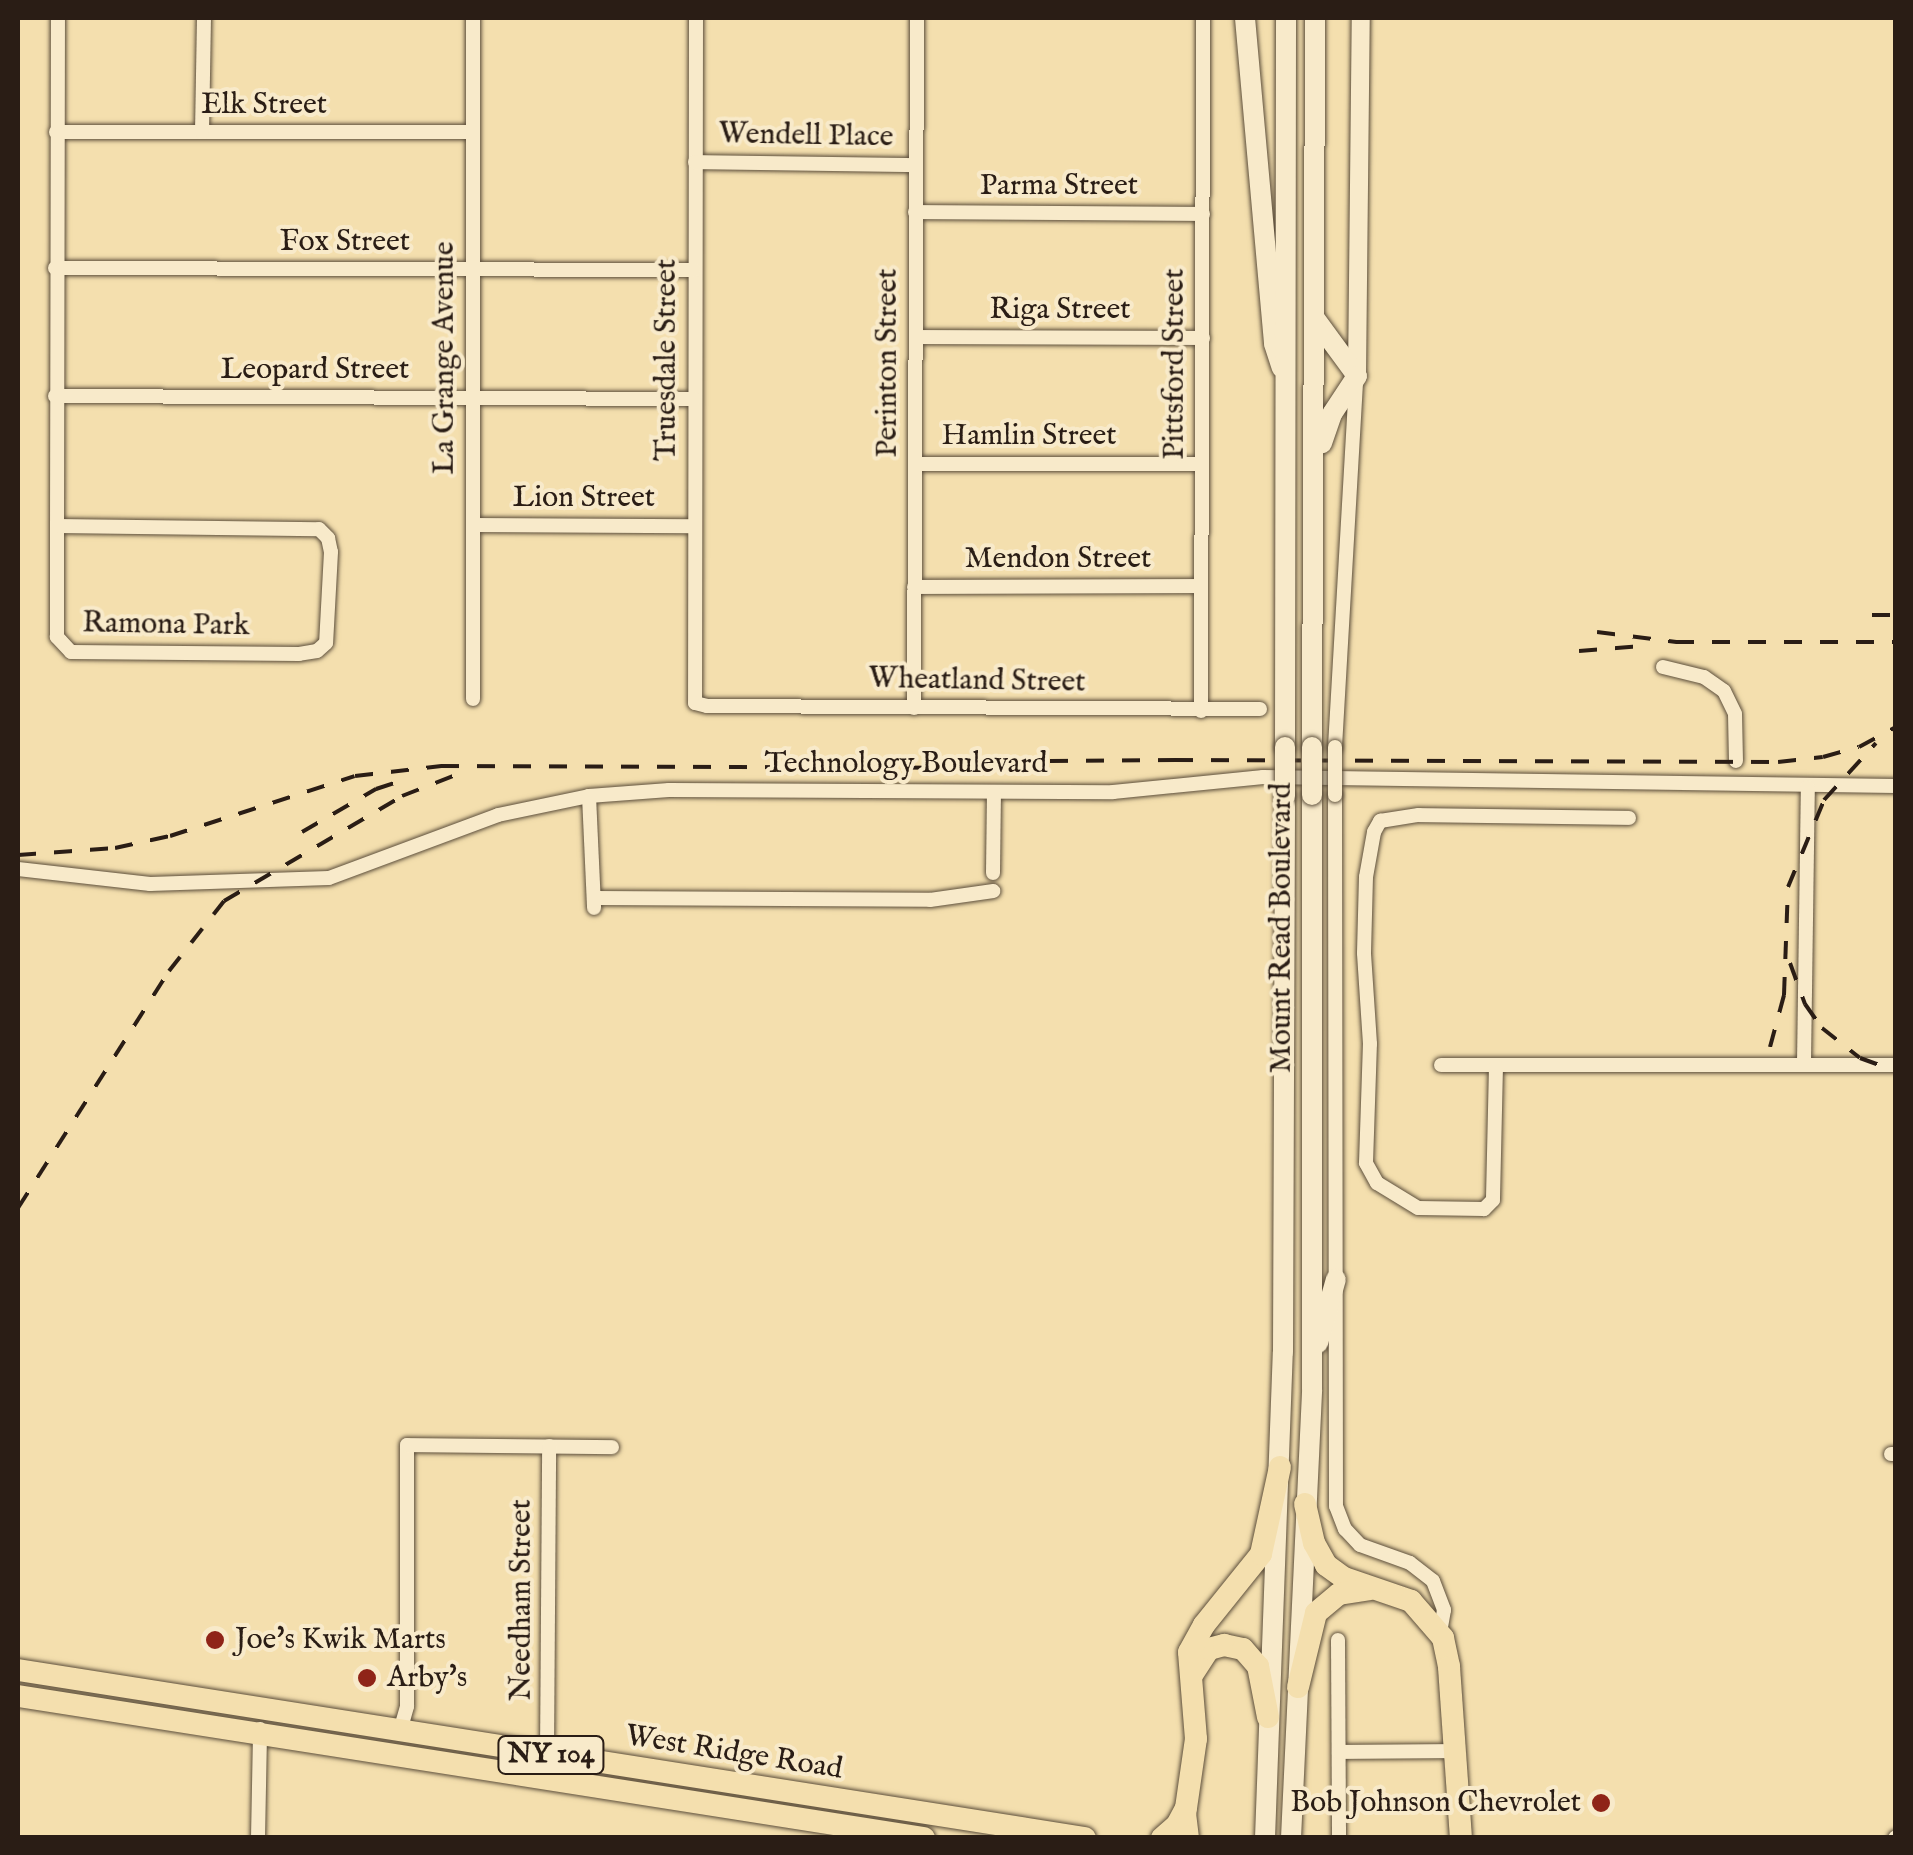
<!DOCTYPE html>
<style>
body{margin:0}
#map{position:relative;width:1913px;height:1855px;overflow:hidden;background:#f4dfae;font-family:"IM FELL English",serif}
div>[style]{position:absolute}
.roads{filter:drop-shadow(0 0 2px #5c4e3b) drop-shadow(0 0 2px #5c4e3b)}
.minor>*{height:14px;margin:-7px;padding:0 7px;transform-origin:7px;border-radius:7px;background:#f8eaca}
.tertiary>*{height:18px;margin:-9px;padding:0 9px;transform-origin:9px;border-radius:9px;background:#f8eaca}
.secondary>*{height:20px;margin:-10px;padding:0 10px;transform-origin:10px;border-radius:10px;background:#f8eaca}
.trunk>*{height:22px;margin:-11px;padding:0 11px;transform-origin:11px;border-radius:11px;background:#f4dfae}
.rail>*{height:4px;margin-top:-2px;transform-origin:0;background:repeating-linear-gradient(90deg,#2a1d15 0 18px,transparent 0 36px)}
.bridges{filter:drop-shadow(0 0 2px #5c4e3b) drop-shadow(0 0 2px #5c4e3b)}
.minor-bridge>*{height:14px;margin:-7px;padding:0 7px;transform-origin:7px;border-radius:7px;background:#f8eaca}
.secondary-bridge>*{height:20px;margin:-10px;padding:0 10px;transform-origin:10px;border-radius:10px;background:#f8eaca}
.dots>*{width:28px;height:28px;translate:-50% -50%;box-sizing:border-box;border:5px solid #f8eaca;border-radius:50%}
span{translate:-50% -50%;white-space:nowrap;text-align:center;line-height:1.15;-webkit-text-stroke:8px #f8eaca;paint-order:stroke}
.shield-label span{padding:2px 8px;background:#f8eaca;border:2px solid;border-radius:8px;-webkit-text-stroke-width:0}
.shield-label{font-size:28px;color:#2a1d15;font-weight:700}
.street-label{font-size:30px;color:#2a1d15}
.poi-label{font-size:30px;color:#2a1d15}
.left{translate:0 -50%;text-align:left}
.right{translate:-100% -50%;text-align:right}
.frame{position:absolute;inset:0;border:20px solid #2a1d15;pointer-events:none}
</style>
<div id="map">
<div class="roads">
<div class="minor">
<i style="left:696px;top:18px;width:685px;rotate:90.08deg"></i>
<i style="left:695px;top:703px;width:12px;rotate:14deg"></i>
<i style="left:707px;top:706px;width:553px;rotate:0.31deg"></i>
<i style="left:56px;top:132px;width:416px"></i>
<i style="left:202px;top:132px;width:114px;rotate:-89deg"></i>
<i style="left:695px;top:162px;width:221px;rotate:0.8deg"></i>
<i style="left:915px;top:212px;width:288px;rotate:0.4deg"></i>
<i style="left:55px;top:268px;width:639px;rotate:0.18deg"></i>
<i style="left:916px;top:337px;width:287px;rotate:0.2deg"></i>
<i style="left:55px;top:396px;width:639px;rotate:0.27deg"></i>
<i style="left:915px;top:464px;width:287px"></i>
<i style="left:473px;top:525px;width:221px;rotate:0.3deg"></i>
<i style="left:57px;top:526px;width:262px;rotate:0.7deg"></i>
<i style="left:319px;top:529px;width:13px;rotate:45deg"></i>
<i style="left:328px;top:538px;width:14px;rotate:78deg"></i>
<i style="left:331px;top:552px;width:91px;rotate:93.1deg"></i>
<i style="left:326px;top:643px;width:12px;rotate:138deg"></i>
<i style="left:317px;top:651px;width:18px;rotate:171deg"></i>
<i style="left:299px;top:654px;width:228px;rotate:-179.5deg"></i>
<i style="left:71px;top:652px;width:21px;rotate:-133deg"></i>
<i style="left:57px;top:637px;width:111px;rotate:-90deg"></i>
<i style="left:57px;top:526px;width:508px;rotate:-89.89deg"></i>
<i style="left:914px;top:587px;width:287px;rotate:-0.2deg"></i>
<i style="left:1663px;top:667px;width:42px;rotate:13.7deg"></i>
<i style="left:1704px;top:677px;width:24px;rotate:35deg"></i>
<i style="left:1724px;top:691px;width:25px;rotate:64deg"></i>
<i style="left:1735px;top:714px;width:47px;rotate:88.8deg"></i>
<i style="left:473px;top:699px;width:681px;rotate:-90deg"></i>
<i style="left:914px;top:708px;width:690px;rotate:-89.75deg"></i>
<i style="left:1201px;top:711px;width:693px;rotate:-89.83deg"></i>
<i style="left:1335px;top:747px;width:370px;rotate:-86.7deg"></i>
<i style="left:1335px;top:795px;width:711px;rotate:89.92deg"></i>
<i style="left:1336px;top:1506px;width:25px;rotate:69deg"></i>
<i style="left:1345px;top:1529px;width:22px;rotate:47deg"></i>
<i style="left:1360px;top:1545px;width:53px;rotate:19.8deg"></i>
<i style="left:1410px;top:1563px;width:29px;rotate:38deg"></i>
<i style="left:1433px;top:1581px;width:31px;rotate:69deg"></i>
<i style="left:1444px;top:1610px;width:23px;rotate:100deg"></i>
<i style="left:589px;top:796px;width:112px;rotate:87.4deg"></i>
<i style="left:18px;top:869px;width:133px;rotate:6.5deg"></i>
<i style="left:150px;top:884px;width:179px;rotate:-1.9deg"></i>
<i style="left:329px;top:878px;width:180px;rotate:-20.4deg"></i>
<i style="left:498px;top:815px;width:93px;rotate:-11.8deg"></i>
<i style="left:589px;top:796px;width:80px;rotate:-4.3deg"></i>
<i style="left:669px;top:790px;width:444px;rotate:0.3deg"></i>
<i style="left:1113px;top:792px;width:151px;rotate:-5.7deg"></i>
<i style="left:1263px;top:777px;width:633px;rotate:0.81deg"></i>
<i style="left:993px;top:873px;width:80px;rotate:-89.3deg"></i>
<i style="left:594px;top:898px;width:336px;rotate:0.3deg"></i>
<i style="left:930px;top:900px;width:64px;rotate:-8.1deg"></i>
<i style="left:1804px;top:1063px;width:276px;rotate:-89.2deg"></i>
<i style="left:1441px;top:1065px;width:455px"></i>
<i style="left:1496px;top:1066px;width:134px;rotate:91.3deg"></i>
<i style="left:1493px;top:1200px;width:13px;rotate:135deg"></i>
<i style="left:1484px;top:1209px;width:66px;rotate:-179.1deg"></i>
<i style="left:1418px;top:1208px;width:48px;rotate:-148.6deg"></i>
<i style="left:1377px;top:1183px;width:23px;rotate:-119deg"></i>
<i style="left:1366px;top:1163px;width:119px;rotate:-88.1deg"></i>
<i style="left:1370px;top:1044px;width:91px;rotate:-93.8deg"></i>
<i style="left:1364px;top:953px;width:76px;rotate:-88.5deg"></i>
<i style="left:1366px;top:877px;width:46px;rotate:-79.9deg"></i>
<i style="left:1374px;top:832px;width:13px;rotate:-61deg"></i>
<i style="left:1380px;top:821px;width:39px;rotate:-9deg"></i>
<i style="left:1419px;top:815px;width:210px;rotate:0.8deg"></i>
<i style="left:1891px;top:1454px;width:5px"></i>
<i style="left:1338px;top:1640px;width:198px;rotate:89.7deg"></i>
<i style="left:400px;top:1731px;width:26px;rotate:-74deg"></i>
<i style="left:407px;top:1706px;width:261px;rotate:-90deg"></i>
<i style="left:407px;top:1445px;width:205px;rotate:0.6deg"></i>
<i style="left:1339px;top:1752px;width:116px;rotate:-0.5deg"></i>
<i style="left:547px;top:1754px;width:308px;rotate:-89.6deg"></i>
<i style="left:258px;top:1838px;width:109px;rotate:-88.9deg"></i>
<i style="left:1895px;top:1838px;width:1px;rotate:-45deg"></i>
</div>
<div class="tertiary">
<i style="left:1357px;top:376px;width:358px;rotate:-89.4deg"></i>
</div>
<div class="secondary">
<i style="left:1245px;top:18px;width:327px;rotate:84.9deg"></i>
<i style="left:1274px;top:344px;width:25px;rotate:72deg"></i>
<i style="left:1316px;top:320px;width:69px;rotate:53.8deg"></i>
<i style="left:1357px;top:376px;width:45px;rotate:123.3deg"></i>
<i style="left:1332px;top:414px;width:31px;rotate:109deg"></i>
<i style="left:1285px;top:747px;width:729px;rotate:-89.92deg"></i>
<i style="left:1312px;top:747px;width:729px;rotate:-89.76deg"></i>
<i style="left:1318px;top:1343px;width:66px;rotate:-74.3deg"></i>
<i style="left:1265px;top:1838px;width:486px;rotate:-87.9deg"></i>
<i style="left:1283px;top:1352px;width:556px;rotate:-89.79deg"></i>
<i style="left:1291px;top:1838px;width:449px;rotate:-87.3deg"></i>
<i style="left:1312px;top:1389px;width:594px;rotate:-90deg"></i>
</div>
<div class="trunk">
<i style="left:1305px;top:1504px;width:40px;rotate:77deg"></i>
<i style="left:1314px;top:1543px;width:25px;rotate:61deg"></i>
<i style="left:1326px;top:1565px;width:22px;rotate:36deg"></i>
<i style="left:1344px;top:1578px;width:71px;rotate:18.9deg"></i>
<i style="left:1411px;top:1601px;width:49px;rotate:49.1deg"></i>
<i style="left:1443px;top:1638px;width:30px;rotate:78deg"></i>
<i style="left:1449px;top:1667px;width:171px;rotate:86deg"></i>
<i style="left:18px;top:1670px;width:1080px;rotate:8.95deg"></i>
<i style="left:1192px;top:1675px;width:31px;rotate:-57deg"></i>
<i style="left:1209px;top:1649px;width:16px;rotate:-15deg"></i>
<i style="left:1224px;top:1645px;width:19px;rotate:12deg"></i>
<i style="left:1243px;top:1649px;width:23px;rotate:49deg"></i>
<i style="left:1258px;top:1666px;width:52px;rotate:78.9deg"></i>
<i style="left:1298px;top:1687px;width:76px;rotate:-76.3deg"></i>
<i style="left:1316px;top:1613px;width:30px;rotate:-40deg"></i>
<i style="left:1339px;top:1594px;width:31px;rotate:-9deg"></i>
<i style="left:18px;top:1696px;width:917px;rotate:8.91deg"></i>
<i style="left:1162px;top:1838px;width:20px;rotate:-41deg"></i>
<i style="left:1177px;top:1825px;width:19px;rotate:-62deg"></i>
<i style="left:1188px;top:1838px;width:23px;rotate:-97deg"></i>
<i style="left:1185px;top:1815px;width:77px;rotate:-81.8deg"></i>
<i style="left:1196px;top:1739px;width:87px;rotate:-94.6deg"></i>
<i style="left:1189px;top:1652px;width:31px;rotate:-61deg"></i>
<i style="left:1204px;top:1625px;width:91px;rotate:-51.2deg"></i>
<i style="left:1261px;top:1554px;width:89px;rotate:-77.7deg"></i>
</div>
</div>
<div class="rail">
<i style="left:1872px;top:615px;width:24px"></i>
<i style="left:1597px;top:632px;width:80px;rotate:7.2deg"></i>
<i style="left:1676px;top:642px;width:220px"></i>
<i style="left:1579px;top:651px;width:63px;rotate:-4.5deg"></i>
<i style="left:302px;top:832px;width:86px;rotate:-30.2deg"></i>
<i style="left:376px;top:789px;width:35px;rotate:-18deg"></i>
<i style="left:18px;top:855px;width:97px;rotate:-4.1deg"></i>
<i style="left:115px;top:848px;width:56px;rotate:-12.3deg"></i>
<i style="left:170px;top:836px;width:194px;rotate:-18deg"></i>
<i style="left:355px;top:776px;width:87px;rotate:-6.6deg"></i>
<i style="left:441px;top:766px;width:543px;rotate:0.21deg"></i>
<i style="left:984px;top:768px;width:66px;rotate:-6.1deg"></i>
<i style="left:1050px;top:761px;width:125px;rotate:-0.5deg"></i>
<i style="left:1175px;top:760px;width:603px;rotate:0.19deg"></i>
<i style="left:1778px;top:762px;width:45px;rotate:-6.3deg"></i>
<i style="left:1823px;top:757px;width:37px;rotate:-16deg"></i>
<i style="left:1859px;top:747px;width:42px;rotate:-28.4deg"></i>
<i style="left:1790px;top:963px;width:44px;rotate:69.9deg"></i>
<i style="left:1805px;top:1004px;width:29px;rotate:55deg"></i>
<i style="left:1822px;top:1028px;width:48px;rotate:38.3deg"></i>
<i style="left:1860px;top:1058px;width:38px;rotate:20deg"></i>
<i style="left:1770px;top:1047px;width:54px;rotate:-74.9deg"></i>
<i style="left:1784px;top:995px;width:108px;rotate:-87.9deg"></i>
<i style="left:1788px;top:887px;width:94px;rotate:-67.5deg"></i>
<i style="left:1824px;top:800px;width:77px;rotate:-47.6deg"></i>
<i style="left:18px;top:1208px;width:281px;rotate:-57.5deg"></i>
<i style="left:169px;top:971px;width:89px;rotate:-51.8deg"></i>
<i style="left:224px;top:901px;width:207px;rotate:-30.5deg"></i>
<i style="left:402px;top:796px;width:60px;rotate:-21.4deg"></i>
</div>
<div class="bridges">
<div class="minor-bridge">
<i style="left:1335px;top:795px;width:48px;rotate:-90deg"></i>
</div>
<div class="secondary-bridge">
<i style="left:1312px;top:795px;width:48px;rotate:-90deg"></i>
<i style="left:1285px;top:796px;width:49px;rotate:-90deg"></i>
</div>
</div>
<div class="dots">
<i style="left:215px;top:1640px;background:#8f2418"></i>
<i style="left:367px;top:1678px;background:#8f2418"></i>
<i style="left:1601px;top:1803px;background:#8f2418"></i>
</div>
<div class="shield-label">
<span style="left:551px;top:1755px">NY 104</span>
</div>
<div class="street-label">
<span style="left:264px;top:105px">Elk Street</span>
<span style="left:806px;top:136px;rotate:1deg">Wendell Place</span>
<span style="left:1059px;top:186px">Parma Street</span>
<span style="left:345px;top:242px">Fox Street</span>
<span style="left:1060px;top:310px">Riga Street</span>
<span style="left:445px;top:358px;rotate:-90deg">La Grange Avenue</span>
<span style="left:667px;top:360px;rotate:-90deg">Truesdale Street</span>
<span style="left:888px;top:363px;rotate:-90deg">Perinton Street</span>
<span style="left:1175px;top:364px;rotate:-90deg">Pittsford Street</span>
<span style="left:315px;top:370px">Leopard Street</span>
<span style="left:1029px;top:436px">Hamlin Street</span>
<span style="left:584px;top:498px">Lion Street</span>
<span style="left:1058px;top:559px">Mendon Street</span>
<span style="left:166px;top:625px;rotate:1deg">Ramona Park</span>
<span style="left:977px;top:681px;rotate:1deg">Wheatland Street</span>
<span style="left:906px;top:764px">Technology Boulevard</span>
<span style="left:1282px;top:928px;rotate:-90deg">Mount Read Boulevard</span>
<span style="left:522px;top:1600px;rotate:-90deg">Needham Street</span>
<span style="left:734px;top:1753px;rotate:9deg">West Ridge Road</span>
</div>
<div class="poi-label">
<span class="left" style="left:235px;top:1640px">Joe's Kwik Marts</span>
<span class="left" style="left:387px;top:1678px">Arby's</span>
<span class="right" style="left:1581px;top:1803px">Bob Johnson Chevrolet</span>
</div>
<div class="frame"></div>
</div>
